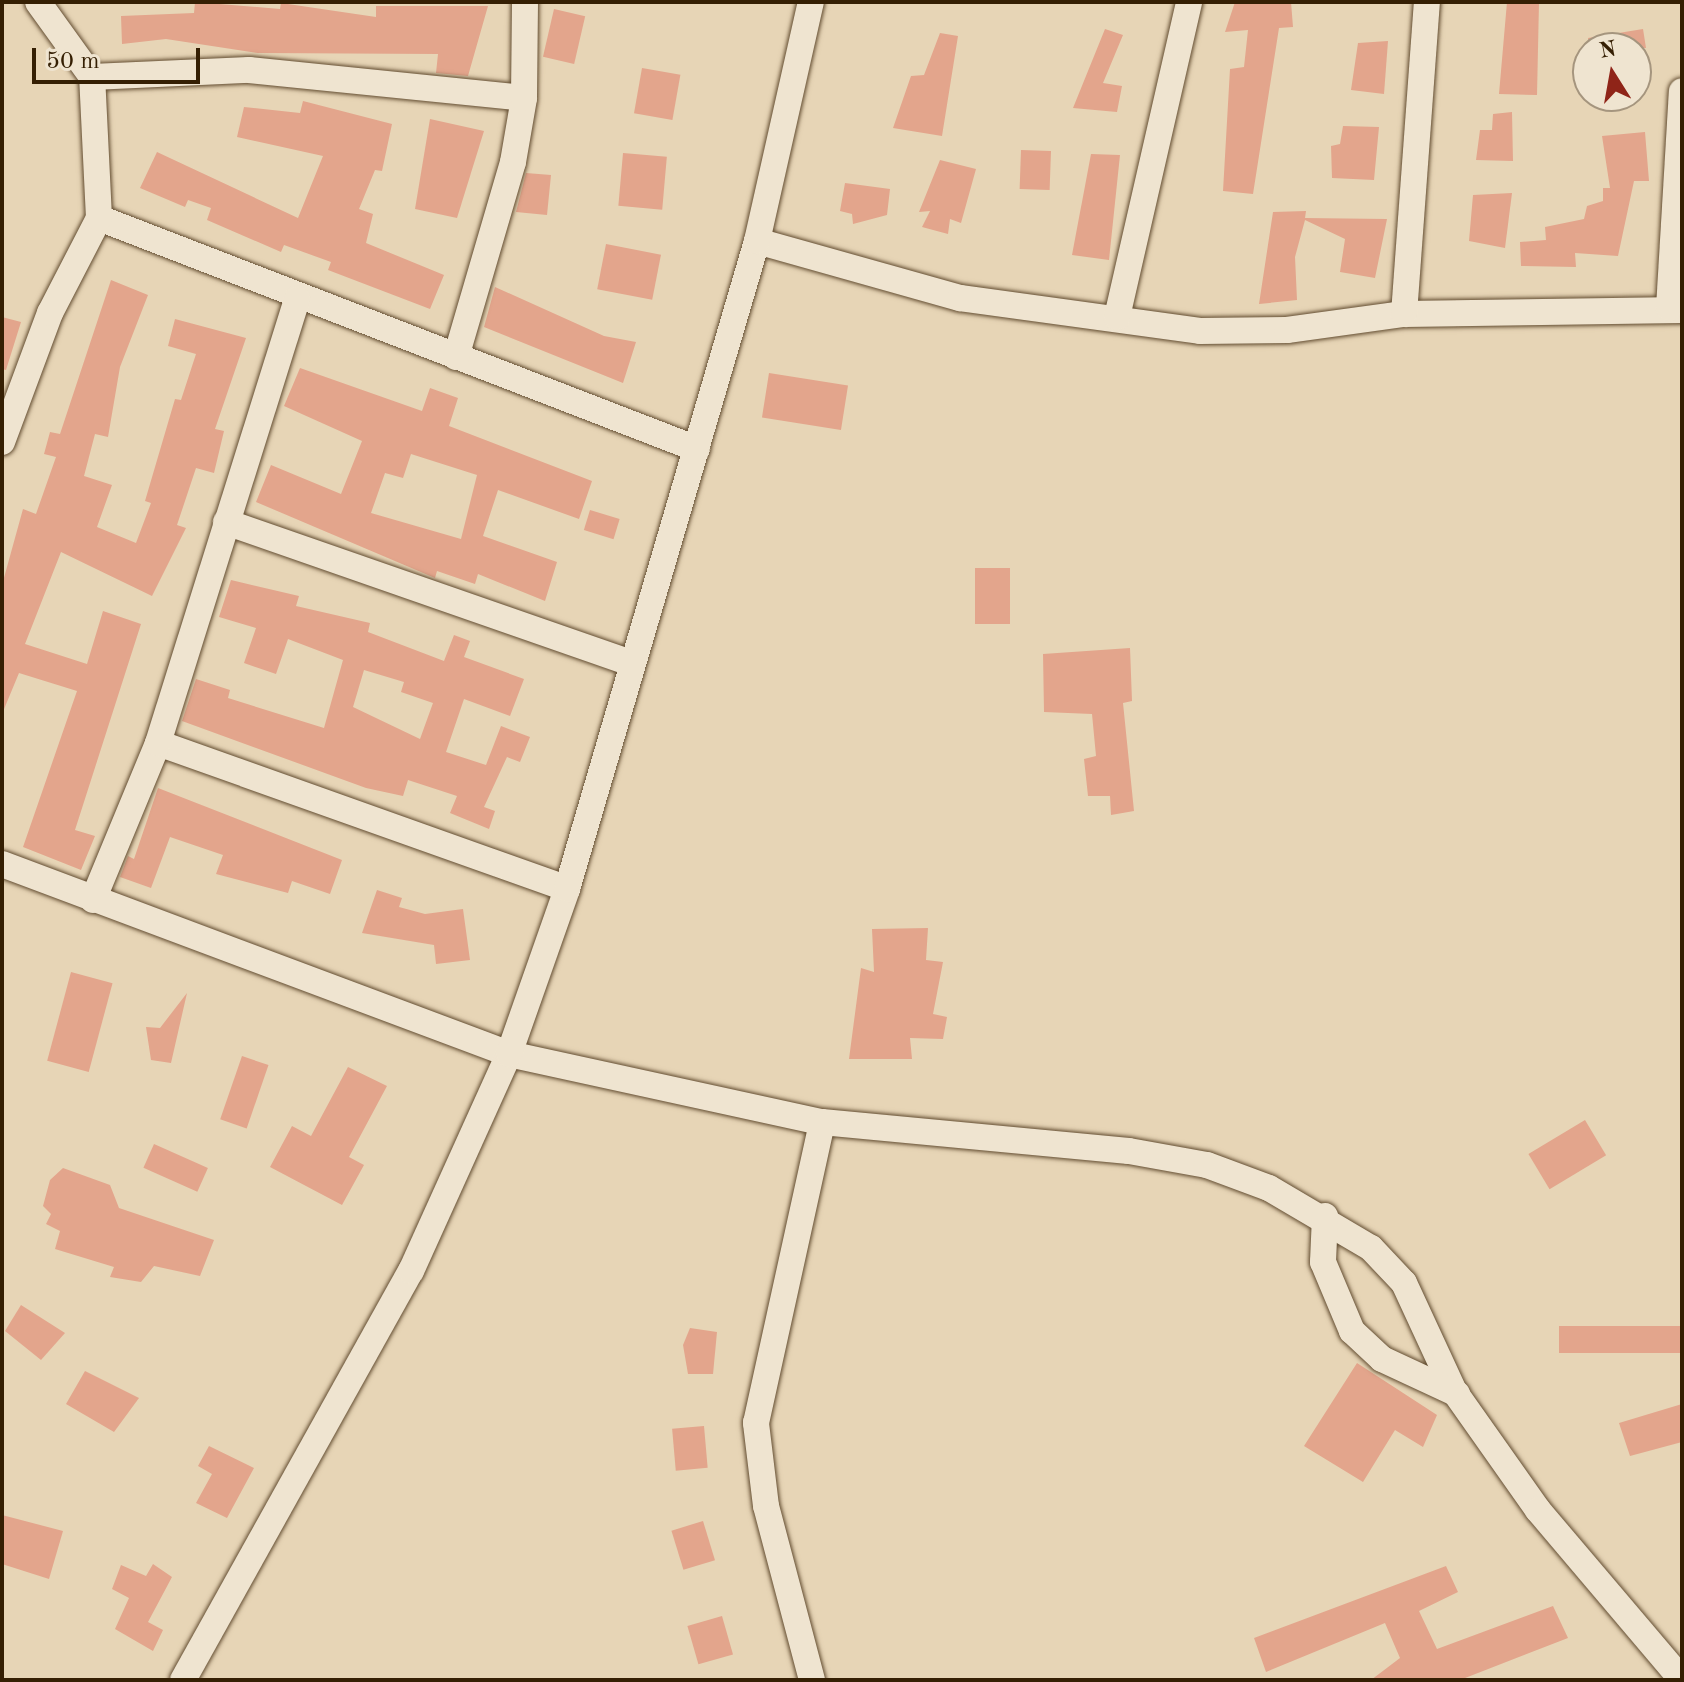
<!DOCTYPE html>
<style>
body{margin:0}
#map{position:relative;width:1684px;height:1682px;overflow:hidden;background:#e7d5b6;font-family:"Old Standard TT",serif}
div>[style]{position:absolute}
.building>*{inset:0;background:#e3a58c;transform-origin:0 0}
.roads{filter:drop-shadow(0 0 2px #624c30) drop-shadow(0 0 2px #624c30)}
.street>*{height:26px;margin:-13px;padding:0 13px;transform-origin:13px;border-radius:13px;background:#efe4d0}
span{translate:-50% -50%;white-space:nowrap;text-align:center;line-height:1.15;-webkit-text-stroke:6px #efe4d0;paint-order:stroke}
.frame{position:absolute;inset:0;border:4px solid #351f03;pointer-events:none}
.north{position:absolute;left:1572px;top:32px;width:80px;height:80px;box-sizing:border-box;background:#efe4d0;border:2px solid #a5957e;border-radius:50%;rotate:349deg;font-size:22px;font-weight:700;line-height:32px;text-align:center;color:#351f03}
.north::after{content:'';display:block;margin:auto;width:28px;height:36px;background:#8f2418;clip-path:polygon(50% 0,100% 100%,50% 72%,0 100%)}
.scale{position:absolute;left:32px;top:48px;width:168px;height:36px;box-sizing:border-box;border:4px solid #351f03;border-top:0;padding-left:10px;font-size:24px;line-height:28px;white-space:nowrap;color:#351f03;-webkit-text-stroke:6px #efe4d0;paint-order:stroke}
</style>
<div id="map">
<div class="building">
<i style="clip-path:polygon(195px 2px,280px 9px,281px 3px,376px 17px,376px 6px,488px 6px,468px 76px,436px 73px,438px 54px,258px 53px,166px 39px,122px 44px,121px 16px,194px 13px)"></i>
<i style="clip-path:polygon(1235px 2px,1291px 2px,1293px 27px,1279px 28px,1253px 194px,1223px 191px,1230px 69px,1244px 67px,1248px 30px,1225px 32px)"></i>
<i style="clip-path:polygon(1507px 2px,1539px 2px,1537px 95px,1499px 94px)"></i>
<i style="left:554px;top:9px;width:32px;height:49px;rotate:13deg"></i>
<i style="clip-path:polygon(1105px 29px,1123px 35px,1103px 83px,1122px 86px,1117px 112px,1073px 108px)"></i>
<i style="clip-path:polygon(1643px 29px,1646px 48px,1589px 48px,1588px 38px)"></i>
<i style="clip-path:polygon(940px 33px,958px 36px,942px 136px,893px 128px,911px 76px,924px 75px)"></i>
<i style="clip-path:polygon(1388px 41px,1384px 94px,1351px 90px,1358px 43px)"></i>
<i style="left:642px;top:68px;width:39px;height:46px;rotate:10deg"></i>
<i style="clip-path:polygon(303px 101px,392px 124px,382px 171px,375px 170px,359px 209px,373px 214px,366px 243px,444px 275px,430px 309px,328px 270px,331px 262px,284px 245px,281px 252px,207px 220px,211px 208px,188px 200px,185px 207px,140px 188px,157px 152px,298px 218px,323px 156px,237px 137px,244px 107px,300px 113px)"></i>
<i style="clip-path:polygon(1512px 112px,1513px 161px,1476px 160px,1480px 130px,1492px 130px,1493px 114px)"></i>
<i style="clip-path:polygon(430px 119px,484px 131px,457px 218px,415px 209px)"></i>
<i style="clip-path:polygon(1343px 126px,1379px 127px,1374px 180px,1332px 178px,1331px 146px,1340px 144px)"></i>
<i style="clip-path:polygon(1645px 132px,1649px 181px,1634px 181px,1618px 256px,1575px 253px,1576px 267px,1521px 266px,1520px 242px,1546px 240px,1545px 227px,1584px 219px,1587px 206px,1603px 201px,1603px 188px,1610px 188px,1602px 136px)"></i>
<i style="left:1021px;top:150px;width:30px;height:39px;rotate:2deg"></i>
<i style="left:623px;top:153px;width:44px;height:53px;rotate:5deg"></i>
<i style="clip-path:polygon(1091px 154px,1120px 155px,1109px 260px,1072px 255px)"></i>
<i style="clip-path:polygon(940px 160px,976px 169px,961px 223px,950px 219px,948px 234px,922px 227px,930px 211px,919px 212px)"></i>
<i style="clip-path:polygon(526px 173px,551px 175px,547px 215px,516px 212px)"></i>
<i style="clip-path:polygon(845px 183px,890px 189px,887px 215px,853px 224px,852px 214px,840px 211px)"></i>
<i style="clip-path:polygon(1512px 193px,1505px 248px,1469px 241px,1473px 195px)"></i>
<i style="clip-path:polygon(1306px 211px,1305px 218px,1387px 219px,1375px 278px,1340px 272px,1345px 239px,1305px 220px,1295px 257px,1297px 300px,1259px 304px,1273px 212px)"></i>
<i style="left:606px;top:244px;width:56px;height:46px;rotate:11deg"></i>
<i style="clip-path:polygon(111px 280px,148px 295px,120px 367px,108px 437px,95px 434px,84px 476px,112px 485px,97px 527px,136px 543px,151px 503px,145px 501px,175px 399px,181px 400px,196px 354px,168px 346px,175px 319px,246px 338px,215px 429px,224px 431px,214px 473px,196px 468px,177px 525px,186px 528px,152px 596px,61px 552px,25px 644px,87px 664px,103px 611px,141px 624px,75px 830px,95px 836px,81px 870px,23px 847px,77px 691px,19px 673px,2px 714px,2px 585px,23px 509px,36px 514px,56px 457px,44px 454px,50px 432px,60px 434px)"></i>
<i style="clip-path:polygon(495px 287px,604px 336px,636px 342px,623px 383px,484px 327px)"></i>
<i style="clip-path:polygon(2px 317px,21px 322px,6px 370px,2px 369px)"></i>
<i style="clip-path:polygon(evenodd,300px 368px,422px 411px,430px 388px,458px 398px,449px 426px,592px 481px,579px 519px,498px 490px,483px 536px,557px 562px,545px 601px,478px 574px,475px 584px,437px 571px,435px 578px,256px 502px,271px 465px,341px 494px,362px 441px,284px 406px,300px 368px,411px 454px,477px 475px,461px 539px,371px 513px,385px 473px,403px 478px,411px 454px)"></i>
<i style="left:769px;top:373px;width:80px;height:45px;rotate:9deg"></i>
<i style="left:590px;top:510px;width:31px;height:21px;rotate:17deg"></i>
<i style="left:975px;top:568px;width:35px;height:56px"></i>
<i style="clip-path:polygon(evenodd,231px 580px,299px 596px,296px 606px,370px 623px,368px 632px,444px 661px,454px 635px,470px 641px,464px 657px,524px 679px,510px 716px,464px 699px,446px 752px,486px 765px,501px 726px,530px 737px,520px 762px,507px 757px,484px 807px,495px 811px,489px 829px,450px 813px,457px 796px,408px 780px,403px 796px,366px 788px,182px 721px,196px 679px,230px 690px,228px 698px,324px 728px,343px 660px,288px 639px,276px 674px,244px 663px,256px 628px,219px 617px,231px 580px,364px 670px,404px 682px,401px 692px,433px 703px,420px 739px,353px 707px,364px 670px)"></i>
<i style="clip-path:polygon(1130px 648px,1132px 701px,1123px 703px,1134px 811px,1111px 815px,1110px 796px,1088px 796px,1084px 759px,1096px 756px,1092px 714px,1044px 712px,1043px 654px)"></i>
<i style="clip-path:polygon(158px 788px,342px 860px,330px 894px,292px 881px,288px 893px,216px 874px,223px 855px,170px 837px,151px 888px,120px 877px,128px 856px,134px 859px)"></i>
<i style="clip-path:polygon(377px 890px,402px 898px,399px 907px,425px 914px,463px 909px,470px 960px,436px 964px,434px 945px,362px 933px)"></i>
<i style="clip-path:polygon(928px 928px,926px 960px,943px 962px,933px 1014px,947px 1017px,943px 1039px,910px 1038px,912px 1059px,849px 1059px,861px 968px,874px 972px,872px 929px)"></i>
<i style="left:71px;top:972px;width:43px;height:92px;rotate:15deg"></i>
<i style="clip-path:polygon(187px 993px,171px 1063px,151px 1060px,146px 1027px,160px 1028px)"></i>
<i style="left:242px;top:1056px;width:28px;height:67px;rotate:19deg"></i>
<i style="clip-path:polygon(348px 1067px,387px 1086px,349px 1157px,364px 1165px,342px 1205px,270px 1167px,292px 1126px,311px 1136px)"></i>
<i style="left:1585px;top:1120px;width:41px;height:66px;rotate:59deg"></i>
<i style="left:154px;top:1144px;width:59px;height:26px;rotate:24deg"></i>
<i style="clip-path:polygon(63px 1168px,110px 1185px,119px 1208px,214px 1240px,200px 1276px,154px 1266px,141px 1282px,110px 1277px,114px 1267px,55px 1249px,60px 1231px,46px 1224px,51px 1214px,43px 1206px,50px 1180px)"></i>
<i style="clip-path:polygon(21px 1305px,65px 1333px,41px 1360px,5px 1331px)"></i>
<i style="left:1682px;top:1326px;width:27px;height:123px;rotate:90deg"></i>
<i style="clip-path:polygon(690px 1328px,717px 1332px,713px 1374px,688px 1374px,683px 1345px)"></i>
<i style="clip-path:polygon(1357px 1363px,1437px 1415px,1423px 1447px,1395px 1430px,1363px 1482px,1304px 1446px)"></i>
<i style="clip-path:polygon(85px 1371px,139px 1398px,114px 1432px,66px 1404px)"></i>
<i style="clip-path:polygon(1682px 1404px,1682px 1442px,1630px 1456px,1619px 1423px)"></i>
<i style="left:704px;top:1426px;width:42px;height:32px;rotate:85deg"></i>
<i style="clip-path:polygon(209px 1446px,254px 1468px,227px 1518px,196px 1503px,212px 1474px,198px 1466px)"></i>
<i style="clip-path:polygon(2px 1515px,63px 1531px,49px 1579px,2px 1564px)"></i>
<i style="left:703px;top:1521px;width:41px;height:33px;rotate:73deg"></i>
<i style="clip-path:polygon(153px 1564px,172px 1577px,148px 1622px,163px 1630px,153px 1651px,115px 1629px,129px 1598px,112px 1589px,121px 1565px,146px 1576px)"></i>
<i style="clip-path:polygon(1446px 1566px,1458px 1592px,1419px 1611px,1437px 1649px,1553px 1606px,1568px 1638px,1460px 1680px,1371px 1680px,1400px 1658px,1385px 1623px,1266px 1672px,1254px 1638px)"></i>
<i style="left:722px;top:1616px;width:40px;height:36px;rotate:74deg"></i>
</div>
<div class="roads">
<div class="street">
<i style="left:92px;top:77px;width:157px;rotate:-2.6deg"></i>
<i style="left:249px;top:70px;width:276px;rotate:5.8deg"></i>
<i style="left:99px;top:218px;width:641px;rotate:21.12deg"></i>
<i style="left:757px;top:241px;width:211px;rotate:15.7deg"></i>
<i style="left:960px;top:298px;width:242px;rotate:7.8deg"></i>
<i style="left:1200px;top:331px;width:87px;rotate:-0.7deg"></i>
<i style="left:1287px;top:330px;width:118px;rotate:-7.8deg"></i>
<i style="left:1404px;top:314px;width:278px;rotate:-0.8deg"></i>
<i style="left:1669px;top:308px;width:217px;rotate:-86.6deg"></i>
<i style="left:1404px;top:314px;width:313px;rotate:-85.8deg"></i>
<i style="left:1117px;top:317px;width:323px;rotate:-77.1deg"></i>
<i style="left:456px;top:357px;width:203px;rotate:-73.7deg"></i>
<i style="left:513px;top:162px;width:65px;rotate:-80.2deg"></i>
<i style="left:524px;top:98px;width:96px;rotate:-89.4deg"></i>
<i style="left:2px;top:442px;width:138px;rotate:-69.6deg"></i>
<i style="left:50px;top:313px;width:107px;rotate:-62.7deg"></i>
<i style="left:99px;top:218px;width:141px;rotate:-92.8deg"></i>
<i style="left:92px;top:77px;width:92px;rotate:-125.8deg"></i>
<i style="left:226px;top:522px;width:426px;rotate:19.2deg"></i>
<i style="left:158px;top:743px;width:434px;rotate:19.6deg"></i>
<i style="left:2px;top:864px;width:541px;rotate:20.54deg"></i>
<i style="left:509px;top:1054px;width:320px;rotate:12.3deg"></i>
<i style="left:822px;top:1122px;width:308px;rotate:5.4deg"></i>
<i style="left:1129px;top:1151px;width:79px;rotate:10.2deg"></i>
<i style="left:1207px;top:1165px;width:66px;rotate:20.4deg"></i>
<i style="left:1269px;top:1188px;width:118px;rotate:30.5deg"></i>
<i style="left:1371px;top:1248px;width:48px;rotate:46.7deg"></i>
<i style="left:1404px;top:1283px;width:119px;rotate:65.2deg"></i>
<i style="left:1454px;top:1391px;width:146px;rotate:54.8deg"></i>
<i style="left:1538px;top:1510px;width:223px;rotate:49.7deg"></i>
<i style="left:93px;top:900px;width:170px;rotate:-67.5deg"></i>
<i style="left:158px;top:743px;width:465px;rotate:-72.6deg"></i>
<i style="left:1325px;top:1216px;width:46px;rotate:92.5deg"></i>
<i style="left:1323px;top:1262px;width:75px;rotate:67.2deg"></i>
<i style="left:1352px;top:1331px;width:41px;rotate:43deg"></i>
<i style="left:1382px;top:1359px;width:83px;rotate:25deg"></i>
<i style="left:183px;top:1680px;width:468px;rotate:-60.9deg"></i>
<i style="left:411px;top:1271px;width:238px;rotate:-65.7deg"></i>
<i style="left:509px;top:1054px;width:175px;rotate:-70.6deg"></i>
<i style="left:567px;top:889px;width:675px;rotate:-73.66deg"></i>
<i style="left:757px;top:241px;width:245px;rotate:-77.3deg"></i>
<i style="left:812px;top:1680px;width:180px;rotate:-104.8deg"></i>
<i style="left:766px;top:1506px;width:84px;rotate:-96.9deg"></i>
<i style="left:756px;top:1423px;width:308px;rotate:-77.6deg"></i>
</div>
</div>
<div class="frame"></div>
<div class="north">N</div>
<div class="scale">50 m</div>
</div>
